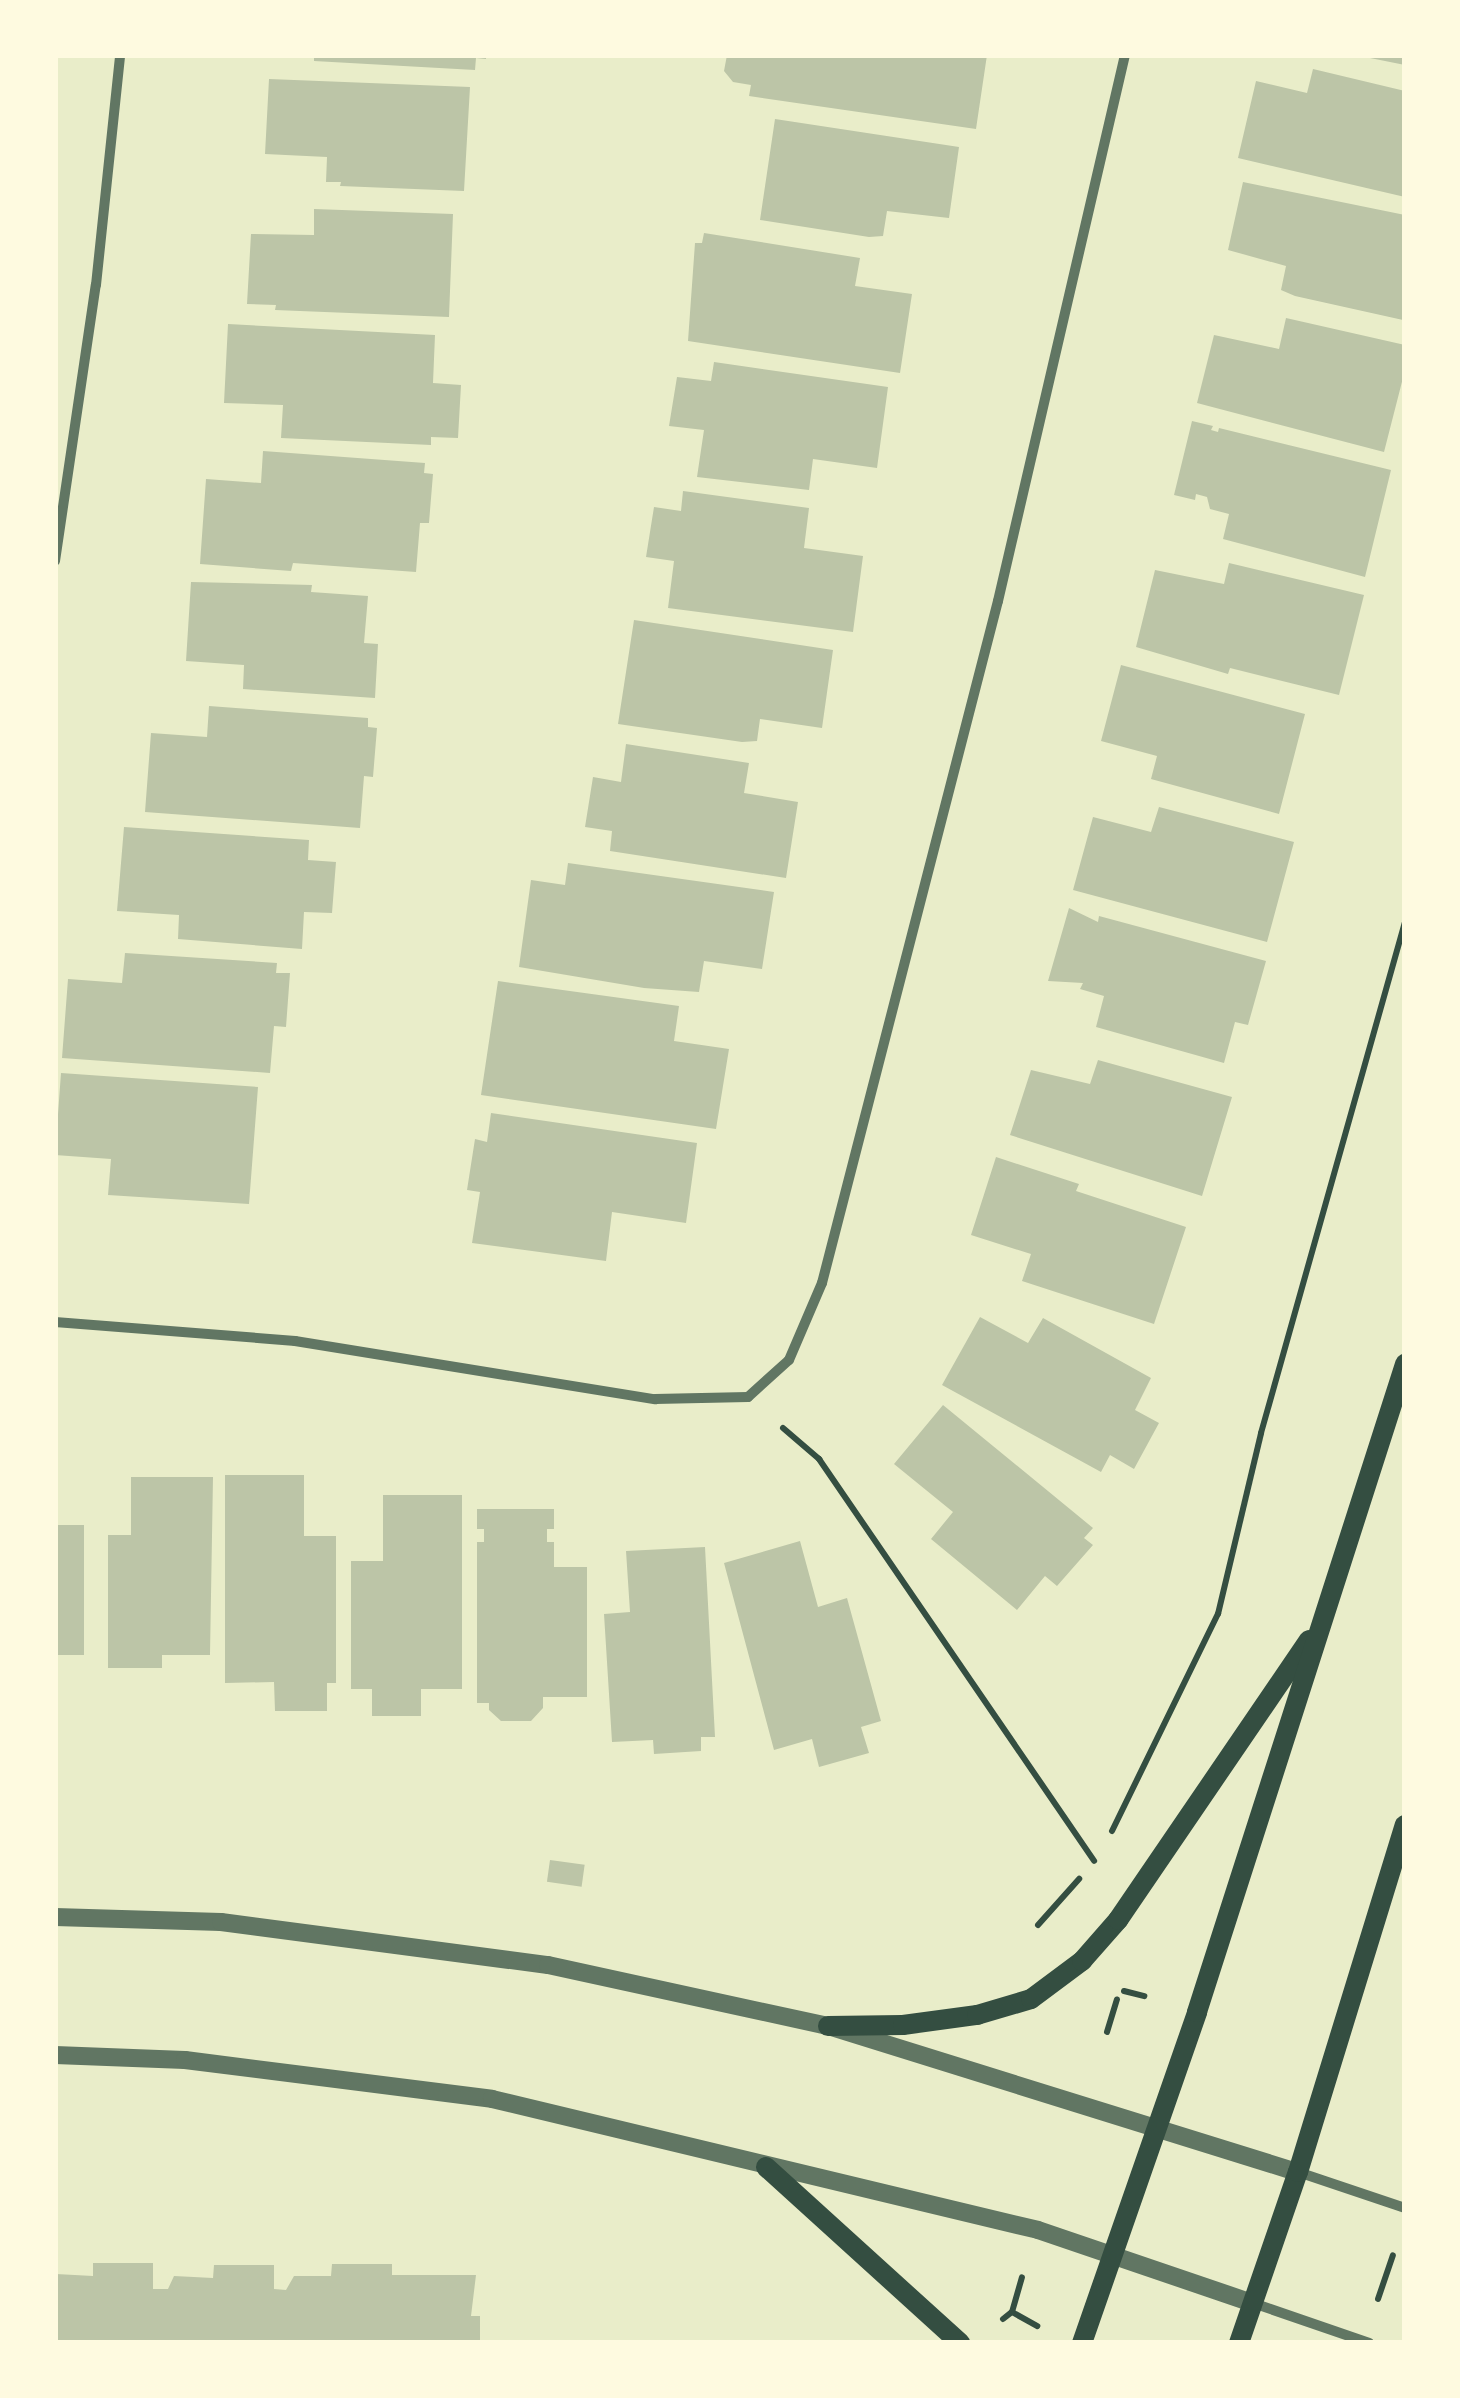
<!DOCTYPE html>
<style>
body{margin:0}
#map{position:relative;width:1460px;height:2398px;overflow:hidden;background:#e9edc9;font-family:"IBM Plex Sans",sans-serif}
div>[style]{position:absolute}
.building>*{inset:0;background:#bcc5a7;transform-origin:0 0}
.path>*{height:6px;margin:-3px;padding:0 3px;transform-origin:3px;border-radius:3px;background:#344e41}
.minor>*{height:10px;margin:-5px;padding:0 5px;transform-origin:5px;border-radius:5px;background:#617663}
.tertiary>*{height:18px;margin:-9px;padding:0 9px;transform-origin:9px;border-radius:9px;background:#617663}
.secondary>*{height:20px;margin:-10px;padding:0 10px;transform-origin:10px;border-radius:10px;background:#344e41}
span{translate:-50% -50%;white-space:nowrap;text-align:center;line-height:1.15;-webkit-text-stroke:9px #fefae0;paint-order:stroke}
.frame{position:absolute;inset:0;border:58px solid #fefae0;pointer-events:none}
</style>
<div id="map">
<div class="building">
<i style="clip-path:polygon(314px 55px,486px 55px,486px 59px,476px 58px,475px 70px,314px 61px)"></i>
<i style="clip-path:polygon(727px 55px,987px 55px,976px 129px,749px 96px,751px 85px,733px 82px,724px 71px)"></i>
<i style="clip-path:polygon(1365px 55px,1405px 55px,1405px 65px,1365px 57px)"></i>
<i style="clip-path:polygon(1313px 69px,1405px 91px,1405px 197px,1238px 158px,1256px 81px,1307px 93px)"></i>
<i style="clip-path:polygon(269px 79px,470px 87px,464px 191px,340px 186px,341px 182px,326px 182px,327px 157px,265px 154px)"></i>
<i style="clip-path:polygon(775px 119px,959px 147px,949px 218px,887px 211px,883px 236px,869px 237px,760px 220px)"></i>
<i style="clip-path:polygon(1243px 182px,1405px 215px,1403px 320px,1295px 296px,1281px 290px,1286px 266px,1228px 250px)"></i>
<i style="clip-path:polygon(314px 209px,453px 214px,449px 317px,275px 310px,276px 305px,247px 304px,251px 234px,314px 235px)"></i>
<i style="clip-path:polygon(704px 233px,860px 258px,855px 286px,912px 294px,900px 373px,688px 341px,695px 243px,702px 243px)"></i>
<i style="clip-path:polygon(1286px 318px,1405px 345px,1405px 370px,1384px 452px,1197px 403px,1214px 335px,1279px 349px)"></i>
<i style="clip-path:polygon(228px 324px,435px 335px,433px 383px,461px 385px,458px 438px,431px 437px,431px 445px,281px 438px,283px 405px,224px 403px)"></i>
<i style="clip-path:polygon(714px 362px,888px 387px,877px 468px,813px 459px,809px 490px,697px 477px,704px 430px,669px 426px,677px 377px,711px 381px)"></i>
<i style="clip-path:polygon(1192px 421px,1213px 426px,1211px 430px,1218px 432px,1219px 428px,1391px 470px,1365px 577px,1223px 539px,1229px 514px,1210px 509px,1207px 497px,1196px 494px,1195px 500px,1174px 495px)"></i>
<i style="clip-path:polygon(263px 451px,425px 463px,424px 473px,433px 474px,429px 523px,420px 523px,416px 572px,293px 563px,291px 571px,200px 564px,206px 479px,261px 483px)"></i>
<i style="clip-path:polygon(683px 491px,809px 508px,804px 548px,863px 556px,853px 632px,668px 608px,674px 561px,646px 557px,654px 507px,681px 511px)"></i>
<i style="clip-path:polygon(1229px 563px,1364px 595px,1339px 695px,1230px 668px,1228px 674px,1136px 647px,1155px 570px,1224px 584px)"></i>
<i style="clip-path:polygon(191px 582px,312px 585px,311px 592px,368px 596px,364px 643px,378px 644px,375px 698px,243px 689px,244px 665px,186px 661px)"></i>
<i style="clip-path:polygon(634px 620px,833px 650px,822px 728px,760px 719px,757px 741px,742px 742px,618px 724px)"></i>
<i style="clip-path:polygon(1121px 665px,1305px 714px,1279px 814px,1151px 779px,1157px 756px,1101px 741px)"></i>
<i style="clip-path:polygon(209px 706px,368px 718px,368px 727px,377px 728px,373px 777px,364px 776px,360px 828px,145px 812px,151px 733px,207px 737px)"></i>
<i style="clip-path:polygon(626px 744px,749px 763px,744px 793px,798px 802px,786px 878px,610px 851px,612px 831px,585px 827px,593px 777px,621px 782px)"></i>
<i style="clip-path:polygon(1159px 807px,1294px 842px,1267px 942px,1073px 890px,1093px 817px,1151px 832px)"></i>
<i style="clip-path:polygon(124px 827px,309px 840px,308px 860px,336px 862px,332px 913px,304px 912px,302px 949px,178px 939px,179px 915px,117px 911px)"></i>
<i style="clip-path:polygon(568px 863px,774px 892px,762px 969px,704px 961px,699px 992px,644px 988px,519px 967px,531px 880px,565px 885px)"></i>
<i style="clip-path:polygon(1069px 908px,1098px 922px,1099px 916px,1266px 961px,1248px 1025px,1235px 1022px,1224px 1063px,1096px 1027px,1104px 996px,1080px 989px,1083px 983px,1048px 981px)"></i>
<i style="clip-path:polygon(125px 953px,277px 963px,276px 973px,290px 973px,286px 1027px,274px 1026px,270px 1073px,62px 1058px,68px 979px,122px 983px)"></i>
<i style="clip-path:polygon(498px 981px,679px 1006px,674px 1041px,729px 1049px,716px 1129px,481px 1095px)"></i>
<i style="clip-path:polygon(1098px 1060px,1232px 1097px,1202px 1196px,1010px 1135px,1031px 1070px,1090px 1084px)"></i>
<i style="clip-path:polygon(61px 1073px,258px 1087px,249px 1204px,108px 1195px,111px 1159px,55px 1155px)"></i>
<i style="clip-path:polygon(491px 1113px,697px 1143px,686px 1223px,612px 1212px,606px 1261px,472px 1243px,480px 1192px,467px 1190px,475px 1139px,487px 1142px)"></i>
<i style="clip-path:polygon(996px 1157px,1079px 1184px,1076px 1191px,1186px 1227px,1154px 1324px,1022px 1281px,1031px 1254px,971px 1235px)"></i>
<i style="clip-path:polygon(980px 1317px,1028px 1343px,1043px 1318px,1151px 1378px,1135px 1410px,1159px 1423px,1134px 1469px,1110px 1455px,1101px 1472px,942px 1385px)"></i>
<i style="clip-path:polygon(943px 1405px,1093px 1528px,1084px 1538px,1093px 1545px,1057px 1586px,1045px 1576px,1017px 1610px,931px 1539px,953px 1512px,894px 1464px)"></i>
<i style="clip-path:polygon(225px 1475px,304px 1475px,304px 1536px,336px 1536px,336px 1683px,327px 1683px,327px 1711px,275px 1711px,274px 1682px,225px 1683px)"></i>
<i style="clip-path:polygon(131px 1477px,213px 1477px,210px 1655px,162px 1655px,162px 1668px,108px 1668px,108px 1535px,131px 1535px)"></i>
<i style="clip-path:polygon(383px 1495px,462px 1495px,462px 1689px,421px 1689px,421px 1716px,372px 1716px,372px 1689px,351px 1689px,351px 1561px,383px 1561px)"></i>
<i style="clip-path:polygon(477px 1509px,554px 1509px,554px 1529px,547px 1529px,547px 1542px,554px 1542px,554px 1567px,587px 1567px,587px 1697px,543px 1697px,543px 1708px,531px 1721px,501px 1721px,489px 1710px,489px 1703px,477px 1703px,477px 1542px,484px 1542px,484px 1529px,477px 1529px)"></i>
<i style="left:55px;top:1525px;width:29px;height:130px"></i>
<i style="clip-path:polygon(800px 1541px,818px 1607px,847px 1598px,881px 1721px,861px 1727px,869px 1753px,819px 1767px,812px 1739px,774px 1750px,724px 1563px)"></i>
<i style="clip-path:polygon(705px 1547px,715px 1737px,701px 1737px,701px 1751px,654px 1754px,653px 1740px,612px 1742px,604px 1614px,630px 1612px,626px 1551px)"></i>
<i style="left:550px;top:1860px;width:35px;height:22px;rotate:8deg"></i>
<i style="clip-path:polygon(93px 2263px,153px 2263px,153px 2289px,168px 2289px,174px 2276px,213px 2278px,214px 2265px,274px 2265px,274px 2289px,286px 2290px,294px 2276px,331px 2276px,332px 2264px,392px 2264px,392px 2275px,476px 2275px,471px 2316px,480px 2316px,480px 2343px,55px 2343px,56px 2274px,93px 2276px)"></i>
</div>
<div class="path">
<i style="left:783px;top:1428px;width:48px;rotate:40.7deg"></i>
<i style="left:819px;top:1459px;width:487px;rotate:55.6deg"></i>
<i style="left:1112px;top:1831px;width:242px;rotate:-64deg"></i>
<i style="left:1218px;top:1614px;width:186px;rotate:-76.6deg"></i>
<i style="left:1261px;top:1433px;width:531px;rotate:-74.26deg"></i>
<i style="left:1038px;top:1925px;width:62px;rotate:-48.3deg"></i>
<i style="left:1124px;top:1991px;width:21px;rotate:14deg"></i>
<i style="left:1107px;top:2032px;width:34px;rotate:-73deg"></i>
<i style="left:1378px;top:2299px;width:46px;rotate:-71.2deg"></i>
<i style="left:1012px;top:2312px;width:29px;rotate:29deg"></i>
<i style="left:1003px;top:2319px;width:11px;rotate:-38deg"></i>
<i style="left:1012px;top:2312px;width:36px;rotate:-74deg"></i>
</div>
<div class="minor">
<i style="left:55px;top:561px;width:279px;rotate:-81.6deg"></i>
<i style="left:96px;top:285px;width:231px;rotate:-84deg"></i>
<i style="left:55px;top:1322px;width:241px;rotate:4.5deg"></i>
<i style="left:295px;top:1341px;width:365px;rotate:9.2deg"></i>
<i style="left:655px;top:1399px;width:93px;rotate:-1.2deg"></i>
<i style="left:748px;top:1397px;width:55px;rotate:-42.1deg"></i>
<i style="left:789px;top:1360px;width:84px;rotate:-66.8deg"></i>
<i style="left:822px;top:1283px;width:704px;rotate:-75.53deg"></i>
<i style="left:998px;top:601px;width:561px;rotate:-76.91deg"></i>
<i style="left:1298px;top:2172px;width:113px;rotate:18.6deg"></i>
<i style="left:1253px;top:2303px;width:123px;rotate:19deg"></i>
</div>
<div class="tertiary">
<i style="left:55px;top:1917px;width:166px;rotate:1.7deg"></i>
<i style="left:221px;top:1922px;width:330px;rotate:7.5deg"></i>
<i style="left:548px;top:1965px;width:287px;rotate:12.3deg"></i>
<i style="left:828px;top:2026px;width:492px;rotate:17.3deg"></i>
<i style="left:55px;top:2055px;width:130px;rotate:2.2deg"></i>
<i style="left:185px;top:2060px;width:309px;rotate:7.2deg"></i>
<i style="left:492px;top:2099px;width:561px;rotate:13.49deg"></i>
<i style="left:1038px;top:2230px;width:227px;rotate:18.8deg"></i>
</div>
<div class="secondary">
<i style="left:828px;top:2026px;width:75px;rotate:-0.8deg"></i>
<i style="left:903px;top:2025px;width:75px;rotate:-7.7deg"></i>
<i style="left:977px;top:2015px;width:56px;rotate:-16.5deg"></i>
<i style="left:1031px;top:1999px;width:64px;rotate:-36.7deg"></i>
<i style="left:1082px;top:1961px;width:55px;rotate:-48.7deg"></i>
<i style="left:1118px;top:1920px;width:339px;rotate:-55.7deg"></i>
<i style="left:766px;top:2167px;width:262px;rotate:42.2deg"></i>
<i style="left:1082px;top:2343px;width:350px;rotate:-70.8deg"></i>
<i style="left:1197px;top:2012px;width:681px;rotate:-72.2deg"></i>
<i style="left:1239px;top:2343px;width:181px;rotate:-71deg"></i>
<i style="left:1298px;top:2172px;width:363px;rotate:-72.9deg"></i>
</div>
<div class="frame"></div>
</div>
